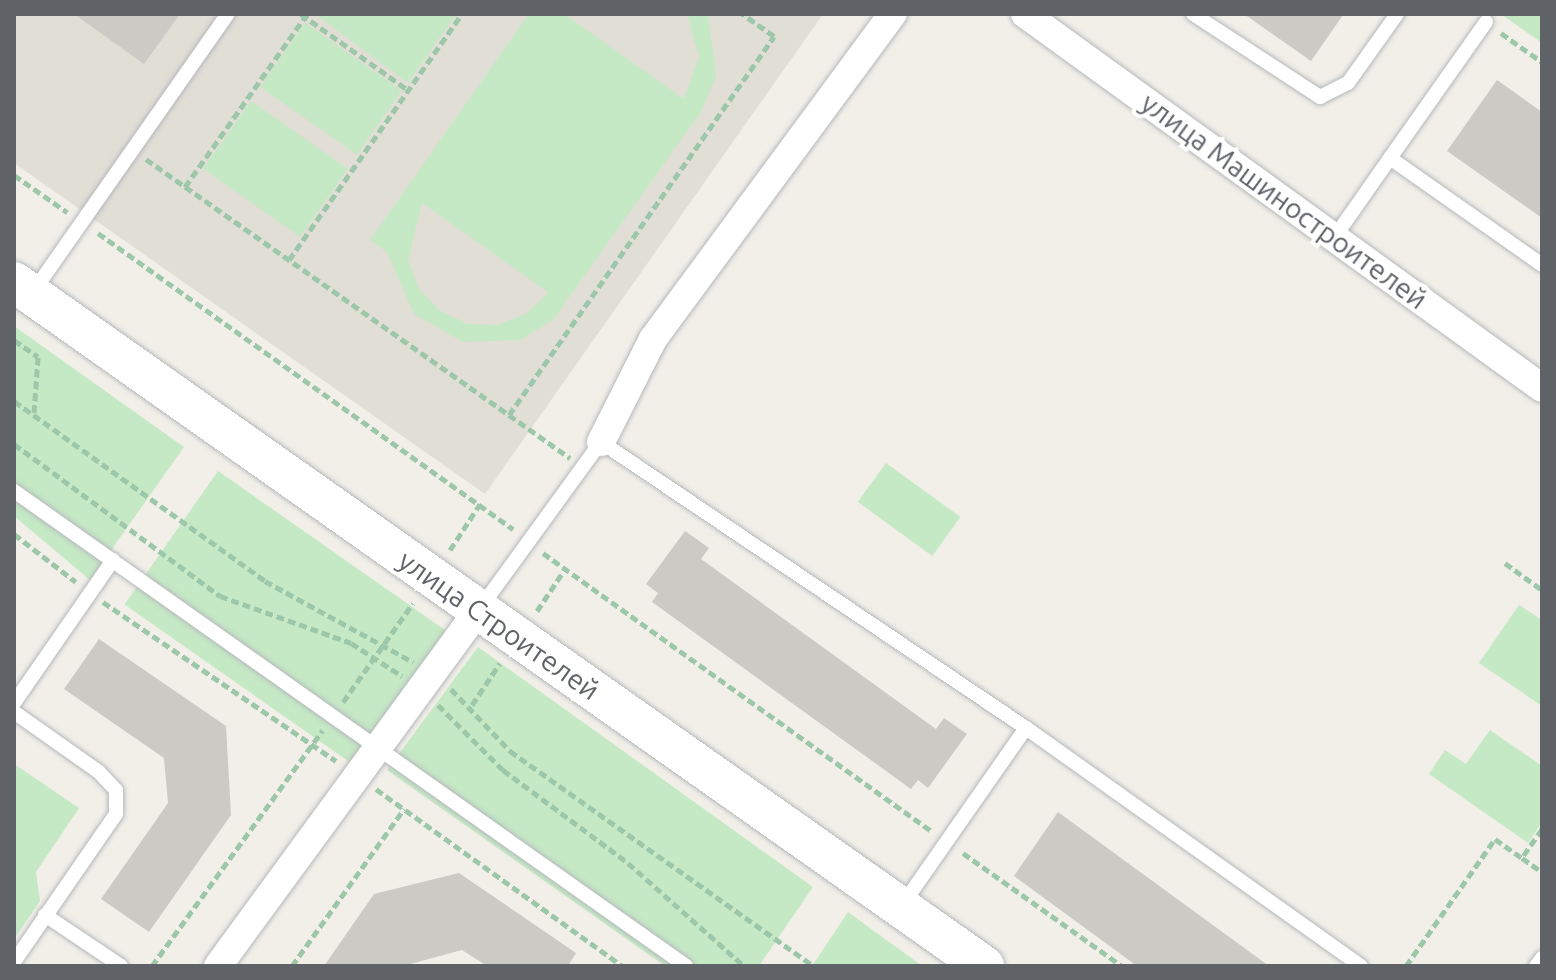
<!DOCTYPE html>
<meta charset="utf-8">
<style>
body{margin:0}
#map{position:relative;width:1556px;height:980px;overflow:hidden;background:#f1efe8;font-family:Ubuntu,sans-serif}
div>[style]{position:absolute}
.education>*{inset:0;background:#e1ded6}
.green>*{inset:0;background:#c5e8c5;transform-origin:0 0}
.building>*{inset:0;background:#cccac5}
.path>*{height:5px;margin-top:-2.5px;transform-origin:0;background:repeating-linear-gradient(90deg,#9cc7a9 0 8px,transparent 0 12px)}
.roads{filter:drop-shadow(0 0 2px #b5b8bc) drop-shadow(0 0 2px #b5b8bc)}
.lane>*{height:14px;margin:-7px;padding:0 7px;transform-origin:7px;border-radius:7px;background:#fff}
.street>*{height:28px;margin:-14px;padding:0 14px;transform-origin:14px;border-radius:14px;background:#fff}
.secondary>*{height:40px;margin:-20px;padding:0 20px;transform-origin:20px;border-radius:20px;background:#fff}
span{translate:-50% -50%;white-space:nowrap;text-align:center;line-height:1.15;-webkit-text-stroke:8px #fff;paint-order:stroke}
.street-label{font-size:28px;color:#5f6368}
.frame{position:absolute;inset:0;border:16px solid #5f6368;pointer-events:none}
</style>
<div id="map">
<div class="education">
<i style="clip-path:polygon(14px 14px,823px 14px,485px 494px,14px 163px)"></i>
</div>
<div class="green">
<i style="clip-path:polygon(315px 14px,456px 14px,408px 83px)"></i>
<i style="clip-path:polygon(evenodd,529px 14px,564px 14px,684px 99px,699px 57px,687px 14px,708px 14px,716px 76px,702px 110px,553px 320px,520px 340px,463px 342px,414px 314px,387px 252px,370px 240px,529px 14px,422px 203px,548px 292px,548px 293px,526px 314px,498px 325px,468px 324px,440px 311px,419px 289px,408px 259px,422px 203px)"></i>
<i style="clip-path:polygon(1501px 14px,1542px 14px,1542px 43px)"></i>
<i style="left:305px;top:23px;width:118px;height:78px;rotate:35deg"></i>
<i style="left:251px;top:101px;width:118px;height:83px;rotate:35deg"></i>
<i style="clip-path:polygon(14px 326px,184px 447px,90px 580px,14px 516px)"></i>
<i style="left:886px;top:463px;width:92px;height:48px;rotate:36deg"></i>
<i style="left:218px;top:471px;width:281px;height:163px;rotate:35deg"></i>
<i style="clip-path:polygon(1519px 605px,1542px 620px,1542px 706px,1479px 663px)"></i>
<i style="clip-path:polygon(478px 647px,813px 887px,759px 966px,665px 966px,387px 770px)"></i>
<i style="clip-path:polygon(1490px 730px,1542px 766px,1542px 822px,1528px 843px,1429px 774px,1445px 750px,1466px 764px)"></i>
<i style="clip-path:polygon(14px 764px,79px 808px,36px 872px,40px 901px,14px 939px)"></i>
<i style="clip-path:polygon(848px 912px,922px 966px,812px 966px)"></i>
</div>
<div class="building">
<i style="clip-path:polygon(74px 14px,180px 14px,144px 64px)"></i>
<i style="clip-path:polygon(1244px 14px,1341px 14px,1343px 15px,1311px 61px)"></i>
<i style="clip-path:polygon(1497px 80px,1542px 112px,1542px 218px,1447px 151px)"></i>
<i style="clip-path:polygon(685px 531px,709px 548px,701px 559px,936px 729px,944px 718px,967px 734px,928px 788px,918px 780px,911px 789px,652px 602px,658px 593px,646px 584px)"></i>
<i style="clip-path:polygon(99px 639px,226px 726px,231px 815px,149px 932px,101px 899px,168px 803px,164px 758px,64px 689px)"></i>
<i style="clip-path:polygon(1058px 812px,1269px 966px,1137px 966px,1014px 876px)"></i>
<i style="clip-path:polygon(459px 873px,576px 953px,568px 966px,487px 966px,462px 950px,403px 966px,324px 966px,374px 894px)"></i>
</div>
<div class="path">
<i style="left:301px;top:14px;width:131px;rotate:35.4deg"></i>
<i style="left:1501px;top:33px;width:50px;rotate:35.3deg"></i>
<i style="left:146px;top:159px;width:519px;rotate:35.19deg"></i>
<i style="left:14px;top:175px;width:65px;rotate:34.9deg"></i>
<i style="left:185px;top:187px;width:212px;rotate:-54.8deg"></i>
<i style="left:98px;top:233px;width:510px;rotate:35.5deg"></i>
<i style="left:289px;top:260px;width:301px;rotate:-54.9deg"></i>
<i style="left:14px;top:340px;width:29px;rotate:35deg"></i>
<i style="left:38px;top:357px;width:57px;rotate:94deg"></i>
<i style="left:14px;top:401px;width:309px;rotate:35.6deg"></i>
<i style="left:265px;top:581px;width:169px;rotate:28.7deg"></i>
<i style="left:509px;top:415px;width:462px;rotate:-55deg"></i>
<i style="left:774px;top:36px;width:39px;rotate:-145deg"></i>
<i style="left:14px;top:444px;width:256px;rotate:36.4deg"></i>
<i style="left:220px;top:596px;width:139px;rotate:19.7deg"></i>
<i style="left:351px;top:643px;width:61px;rotate:32.9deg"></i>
<i style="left:14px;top:534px;width:78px;rotate:37.7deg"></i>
<i style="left:450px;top:550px;width:55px;rotate:-56.9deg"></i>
<i style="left:543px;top:553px;width:478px;rotate:35.6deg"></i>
<i style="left:1505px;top:563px;width:46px;rotate:36.1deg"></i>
<i style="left:103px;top:602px;width:282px;rotate:34.3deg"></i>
<i style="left:537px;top:611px;width:50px;rotate:-56.3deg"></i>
<i style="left:451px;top:689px;width:86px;rotate:46.4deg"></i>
<i style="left:510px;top:751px;width:372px;rotate:35.3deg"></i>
<i style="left:343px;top:702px;width:121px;rotate:-54.7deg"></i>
<i style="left:438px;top:705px;width:92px;rotate:45deg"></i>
<i style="left:503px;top:770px;width:156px;rotate:36.6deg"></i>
<i style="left:628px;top:863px;width:155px;rotate:41.6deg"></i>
<i style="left:472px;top:705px;width:50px;rotate:-56.3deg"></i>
<i style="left:376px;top:789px;width:303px;rotate:35.7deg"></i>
<i style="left:1542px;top:829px;width:35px;rotate:125deg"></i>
<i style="left:1522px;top:858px;width:24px;rotate:35deg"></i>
<i style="left:963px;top:853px;width:195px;rotate:35.4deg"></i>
<i style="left:152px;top:966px;width:291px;rotate:-54.1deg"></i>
<i style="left:292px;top:966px;width:193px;rotate:-54.5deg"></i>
<i style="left:1406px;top:966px;width:155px;rotate:-55deg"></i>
<i style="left:1495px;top:839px;width:33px;rotate:35deg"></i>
</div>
<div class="roads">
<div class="lane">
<i style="left:1193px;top:14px;width:152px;rotate:33.2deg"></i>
<i style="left:1320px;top:97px;width:31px;rotate:-27deg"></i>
<i style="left:1348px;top:83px;width:85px;rotate:-54.6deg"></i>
<i style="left:1486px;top:22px;width:166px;rotate:125.2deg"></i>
<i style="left:1390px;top:158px;width:186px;rotate:35.1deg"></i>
<i style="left:1334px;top:238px;width:98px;rotate:-55deg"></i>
<i style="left:33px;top:292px;width:340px;rotate:-55deg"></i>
<i style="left:14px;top:491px;width:823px;rotate:35.25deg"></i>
<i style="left:481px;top:607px;width:204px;rotate:-54deg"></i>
<i style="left:601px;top:442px;width:512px;rotate:33.94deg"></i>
<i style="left:1026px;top:728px;width:411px;rotate:35.4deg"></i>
<i style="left:14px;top:703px;width:174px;rotate:-55.3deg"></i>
<i style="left:14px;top:712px;width:104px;rotate:35.2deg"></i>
<i style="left:99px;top:772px;width:25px;rotate:47deg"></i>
<i style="left:116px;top:790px;width:24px;rotate:90deg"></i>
<i style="left:116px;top:814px;width:180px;rotate:124.6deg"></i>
<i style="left:903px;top:904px;width:215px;rotate:-55.1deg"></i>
<i style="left:45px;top:915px;width:92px;rotate:33.9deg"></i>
<i style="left:1536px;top:966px;width:10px;rotate:-53deg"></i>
</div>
<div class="street">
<i style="left:1025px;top:14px;width:638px;rotate:35.88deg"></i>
<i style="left:601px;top:442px;width:115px;rotate:-63.2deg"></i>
<i style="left:653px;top:339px;width:404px;rotate:-53.6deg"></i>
<i style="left:218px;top:966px;width:441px;rotate:-53.8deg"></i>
</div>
<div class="secondary">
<i style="left:14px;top:282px;width:1187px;rotate:35.19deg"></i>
</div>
</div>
<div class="street-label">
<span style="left:1284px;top:201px;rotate:36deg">улица Машиностроителей</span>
<span style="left:499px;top:625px;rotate:35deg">улица Строителей</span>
</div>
<div class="frame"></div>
</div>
